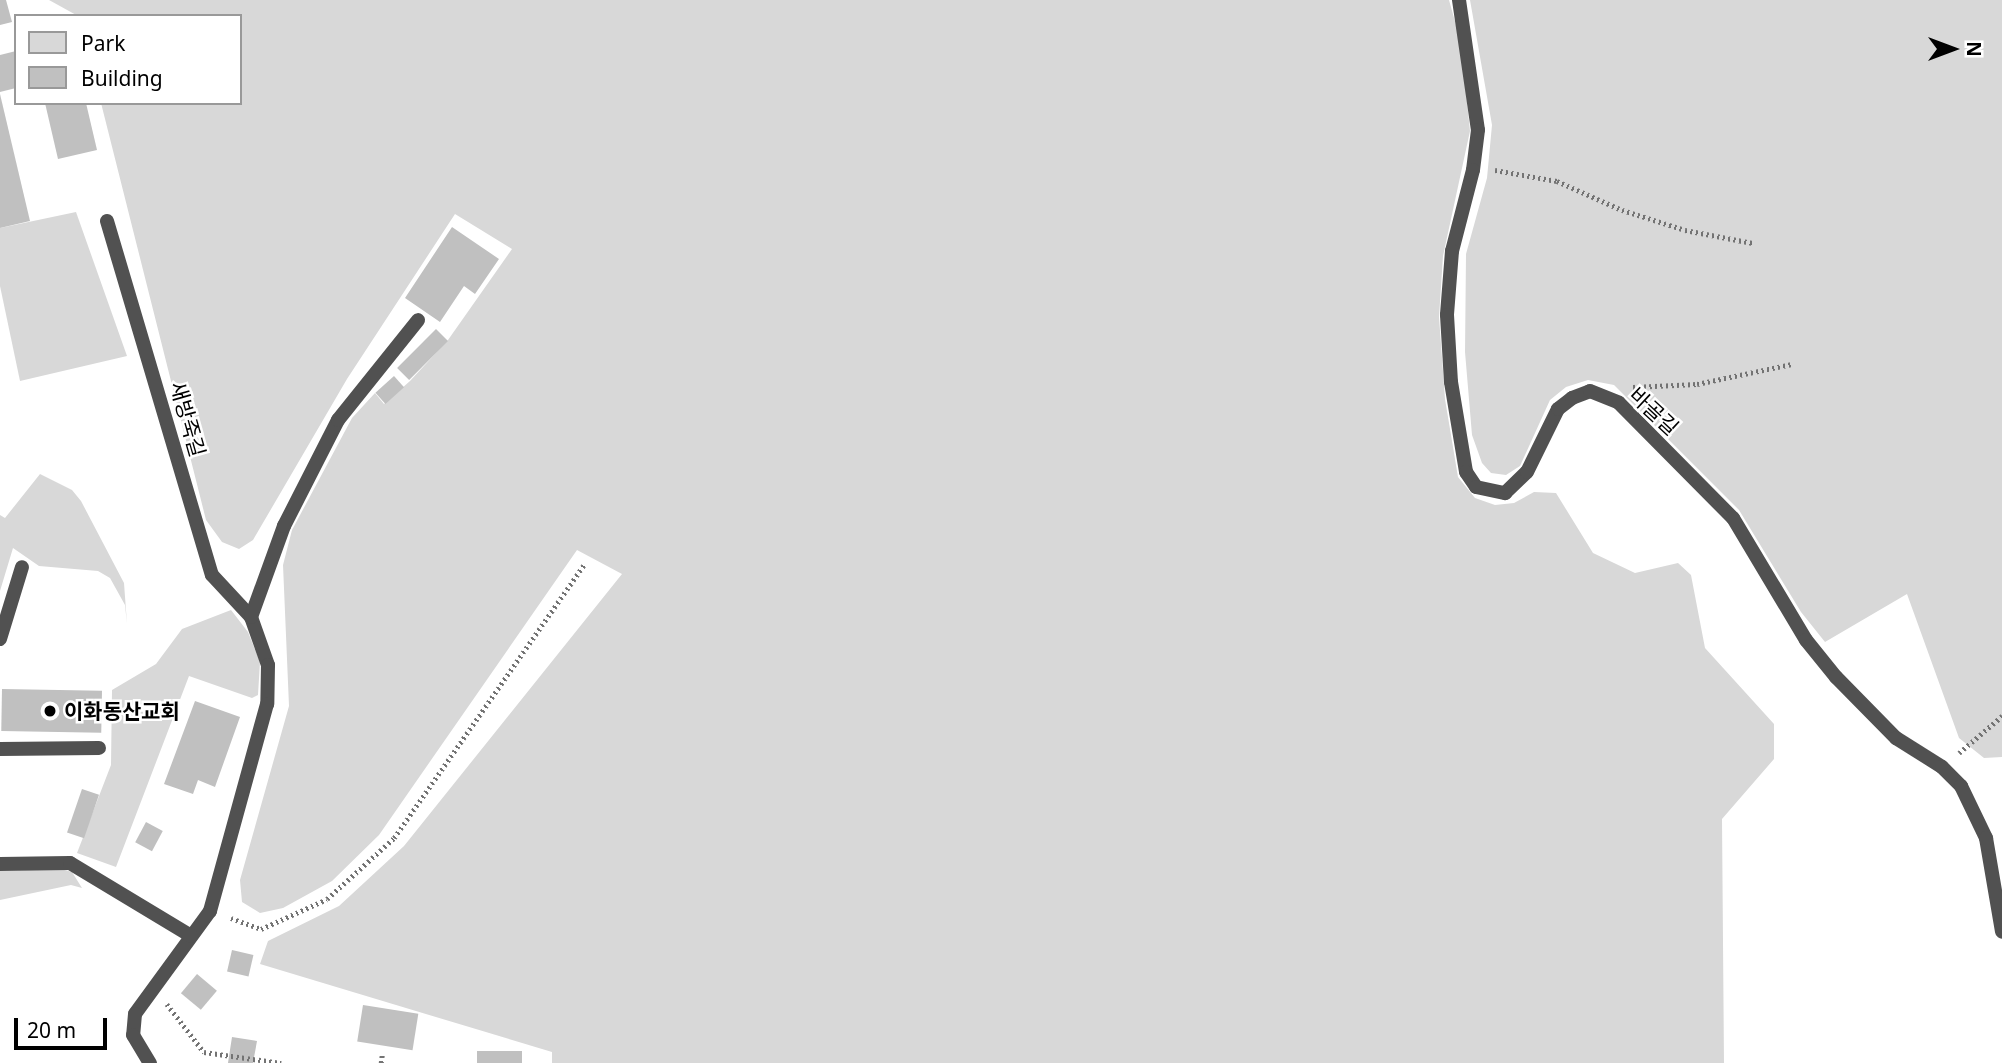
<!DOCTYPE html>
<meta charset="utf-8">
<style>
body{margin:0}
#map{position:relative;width:2002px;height:1063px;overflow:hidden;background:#fff;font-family:"Noto Sans","Noto Sans KR",sans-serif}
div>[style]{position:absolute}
.green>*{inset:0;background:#d8d8d8}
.building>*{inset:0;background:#c0c0c0;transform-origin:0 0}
.path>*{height:4.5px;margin-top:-2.25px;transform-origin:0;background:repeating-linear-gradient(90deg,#737373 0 2px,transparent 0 5.5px)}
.lane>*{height:14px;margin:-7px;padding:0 7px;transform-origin:7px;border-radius:7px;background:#515151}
.dots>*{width:19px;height:19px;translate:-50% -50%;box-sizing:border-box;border:4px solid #fff;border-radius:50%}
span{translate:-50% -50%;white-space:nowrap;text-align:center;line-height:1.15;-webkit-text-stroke:5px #fff;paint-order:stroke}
.street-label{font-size:21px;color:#000}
.poi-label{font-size:21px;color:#000;font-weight:700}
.left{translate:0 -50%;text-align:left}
.legend{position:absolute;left:14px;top:14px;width:228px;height:91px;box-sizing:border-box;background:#fff;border:2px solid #999;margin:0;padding:9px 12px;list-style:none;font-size:21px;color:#000}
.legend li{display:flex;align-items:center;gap:14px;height:35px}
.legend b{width:35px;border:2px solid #999}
.north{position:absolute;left:1918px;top:14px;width:70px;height:70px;-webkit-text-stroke:5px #fff;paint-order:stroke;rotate:90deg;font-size:19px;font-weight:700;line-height:28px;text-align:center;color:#000}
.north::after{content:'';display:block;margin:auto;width:24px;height:32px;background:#000;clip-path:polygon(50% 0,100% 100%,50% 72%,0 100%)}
.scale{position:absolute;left:14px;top:1018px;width:93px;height:32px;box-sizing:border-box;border:4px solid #000;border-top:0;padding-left:9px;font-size:21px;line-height:24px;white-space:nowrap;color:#000;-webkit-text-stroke:5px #fff;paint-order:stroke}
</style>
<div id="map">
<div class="green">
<i style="clip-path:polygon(49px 0,1449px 0,1461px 43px,1470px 131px,1443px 256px,1439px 317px,1445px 399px,1458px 477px,1475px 498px,1495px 505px,1514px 503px,1534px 492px,1556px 493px,1593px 553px,1635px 573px,1678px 563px,1691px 575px,1705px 648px,1774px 724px,1774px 759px,1722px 819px,1724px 1063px,552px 1063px,552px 1052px,260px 964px,268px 941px,339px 906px,404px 846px,622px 574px,577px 550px,379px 835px,332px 881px,283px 908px,260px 913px,242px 902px,240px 880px,289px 706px,283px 565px,292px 530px,352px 418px,375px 393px,384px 404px,410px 381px,448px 340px,512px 249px,455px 214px,347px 379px,253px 540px,239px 549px,222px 542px,206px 520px,101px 103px,240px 103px,240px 16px,78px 16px)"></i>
<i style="clip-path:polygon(1470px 0,2002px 0,2002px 757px,1984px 758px,1959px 738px,1907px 594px,1825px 642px,1801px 612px,1739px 510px,1614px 385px,1588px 380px,1566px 387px,1550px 400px,1520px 466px,1506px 475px,1491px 473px,1482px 463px,1472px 435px,1465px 352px,1466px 254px,1487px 178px,1492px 125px)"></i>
<i style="clip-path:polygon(76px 212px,127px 356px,20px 381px,0 286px,0 228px)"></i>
<i style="clip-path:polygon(40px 474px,72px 490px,81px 501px,124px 583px,127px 624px,125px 605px,110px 578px,98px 571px,39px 566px,13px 548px,0 591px,0 515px,5px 518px)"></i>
<i style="clip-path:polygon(231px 610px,248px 632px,260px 662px,258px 695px,252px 698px,189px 676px,116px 867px,77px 853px,111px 765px,112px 690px,156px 664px,182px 629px)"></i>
<i style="clip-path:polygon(61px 869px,72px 872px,82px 888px,71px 885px,0 900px,0 871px)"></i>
</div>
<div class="building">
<i style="clip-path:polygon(0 0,6px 0,12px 22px,0 25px)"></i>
<i style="clip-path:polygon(16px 51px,16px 88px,0 92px,0 55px)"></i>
<i style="clip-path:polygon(0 94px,30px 221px,0 228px)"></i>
<i style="clip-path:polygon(45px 103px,86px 103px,97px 150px,58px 159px)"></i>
<i style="clip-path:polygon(452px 227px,499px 259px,475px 294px,464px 286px,440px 322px,405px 298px)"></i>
<i style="left:436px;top:329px;width:17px;height:55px;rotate:45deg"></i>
<i style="left:394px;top:376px;width:15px;height:25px;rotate:48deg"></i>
<i style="left:2px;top:689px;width:100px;height:42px;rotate:1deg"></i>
<i style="clip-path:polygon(195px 701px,240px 717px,215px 787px,198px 780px,193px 794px,164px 784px)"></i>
<i style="left:82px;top:789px;width:18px;height:46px;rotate:19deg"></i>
<i style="left:146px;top:822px;width:19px;height:23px;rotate:28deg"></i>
<i style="left:232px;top:950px;width:22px;height:22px;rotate:13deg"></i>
<i style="left:197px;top:974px;width:26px;height:25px;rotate:40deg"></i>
<i style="left:363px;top:1005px;width:56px;height:37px;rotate:9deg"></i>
<i style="clip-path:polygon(232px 1037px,257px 1041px,253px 1063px,228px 1063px)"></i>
<i style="left:477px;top:1051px;width:45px;height:12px"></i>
</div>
<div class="path">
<i style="left:1495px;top:170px;width:63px;rotate:10.1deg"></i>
<i style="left:1557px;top:181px;width:71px;rotate:24deg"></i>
<i style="left:1622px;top:210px;width:66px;rotate:17.6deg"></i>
<i style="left:1685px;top:230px;width:69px;rotate:10.8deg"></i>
<i style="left:1633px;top:387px;width:64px;rotate:-2.7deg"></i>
<i style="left:1697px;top:384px;width:97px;rotate:-11.9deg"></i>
<i style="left:1959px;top:753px;width:57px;rotate:-40.7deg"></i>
<i style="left:231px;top:918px;width:32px;rotate:20deg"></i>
<i style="left:261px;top:929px;width:72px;rotate:-24.4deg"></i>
<i style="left:327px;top:899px;width:91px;rotate:-42.3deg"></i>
<i style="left:394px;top:838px;width:333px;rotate:-55.2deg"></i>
<i style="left:167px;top:1004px;width:61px;rotate:52.4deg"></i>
<i style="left:204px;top:1052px;width:78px;rotate:8.1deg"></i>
<i style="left:381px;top:1063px;width:8px;rotate:-83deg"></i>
</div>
<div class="lane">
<i style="left:1459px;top:0;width:131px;rotate:81.7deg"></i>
<i style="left:1478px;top:130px;width:40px;rotate:97.1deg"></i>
<i style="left:1473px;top:170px;width:84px;rotate:104.5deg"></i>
<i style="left:1452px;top:251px;width:64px;rotate:94.5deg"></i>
<i style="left:1447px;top:315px;width:67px;rotate:86.6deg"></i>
<i style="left:1451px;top:382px;width:91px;rotate:80.5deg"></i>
<i style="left:1466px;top:472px;width:18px;rotate:56deg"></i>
<i style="left:1476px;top:487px;width:30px;rotate:12deg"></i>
<i style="left:1505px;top:493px;width:30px;rotate:-44deg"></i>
<i style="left:1527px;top:472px;width:70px;rotate:-63.8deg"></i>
<i style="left:1558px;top:409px;width:18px;rotate:-38deg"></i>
<i style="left:1572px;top:398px;width:19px;rotate:-21deg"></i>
<i style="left:1590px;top:391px;width:31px;rotate:22deg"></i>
<i style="left:1619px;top:403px;width:162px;rotate:45.3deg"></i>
<i style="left:1733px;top:518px;width:142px;rotate:59.1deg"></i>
<i style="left:1806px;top:640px;width:48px;rotate:51deg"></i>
<i style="left:1836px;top:677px;width:86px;rotate:45.5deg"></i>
<i style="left:1896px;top:738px;width:54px;rotate:32.2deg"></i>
<i style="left:1942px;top:767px;width:27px;rotate:45deg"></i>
<i style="left:1961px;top:786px;width:58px;rotate:64.3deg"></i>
<i style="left:1986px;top:838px;width:95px;rotate:80.3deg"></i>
<i style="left:107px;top:221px;width:369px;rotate:73.5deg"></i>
<i style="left:212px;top:575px;width:57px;rotate:47.1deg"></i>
<i style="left:251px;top:617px;width:51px;rotate:70.5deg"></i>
<i style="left:268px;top:665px;width:39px;rotate:91deg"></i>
<i style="left:267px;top:704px;width:215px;rotate:105.4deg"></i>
<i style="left:210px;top:911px;width:127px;rotate:126.1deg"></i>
<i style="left:135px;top:1014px;width:21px;rotate:95deg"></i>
<i style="left:133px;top:1035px;width:33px;rotate:59deg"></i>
<i style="left:251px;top:617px;width:97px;rotate:-70.1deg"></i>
<i style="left:284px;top:526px;width:119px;rotate:-63deg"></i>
<i style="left:338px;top:420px;width:128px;rotate:-51.3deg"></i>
<i style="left:0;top:639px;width:75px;rotate:-73deg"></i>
<i style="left:0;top:749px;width:99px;rotate:-0.6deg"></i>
<i style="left:0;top:864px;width:70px;rotate:-0.8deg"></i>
<i style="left:70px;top:863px;width:141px;rotate:31.1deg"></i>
</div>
<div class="dots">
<i style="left:50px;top:711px;background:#000"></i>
</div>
<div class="street-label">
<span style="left:1654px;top:411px;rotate:43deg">바골길</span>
<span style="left:188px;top:419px;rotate:74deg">새방죽길</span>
</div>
<div class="poi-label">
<span class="left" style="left:64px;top:711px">이화동산교회</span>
</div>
<ul class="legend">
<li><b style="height:19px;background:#d8d8d8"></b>Park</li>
<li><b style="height:19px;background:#c0c0c0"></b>Building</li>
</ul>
<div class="north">N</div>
<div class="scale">20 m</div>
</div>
